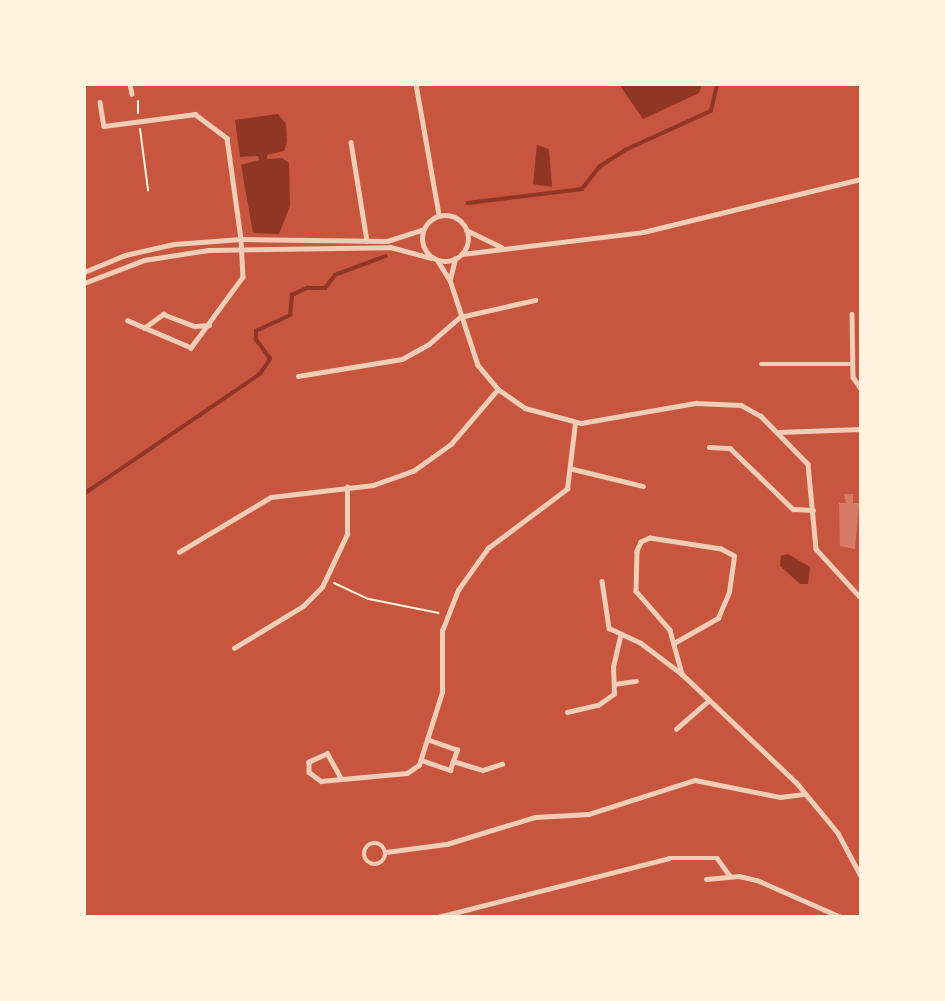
<!DOCTYPE html>
<style>
body{margin:0}
#map{position:relative;width:945px;height:1001px;overflow:hidden;background:#c8553d;font-family:"IBM Plex Sans",sans-serif}
div>[style]{position:absolute}
.water>*{inset:0;background:#8f3625}
.stream>*{height:3.5px;margin:-1.75px;padding:0 1.75px;transform-origin:1.75px;border-radius:1.75px;background:#8f3625}
.building>*{inset:0;background:#d67c66}
.path>*{height:2px;margin:-1px;padding:0 1px;transform-origin:1px;border-radius:1px;background:#fff3e0}
.minor>*{height:4.5px;margin:-2.25px;padding:0 2.25px;transform-origin:2.25px;border-radius:2.25px;background:#f1ccb7}
.minor>.ring{margin:-2.25px;padding:0;box-sizing:content-box;background:none;border:4.5px solid #f1ccb7;border-radius:50%}
.tertiary>*{height:5px;margin:-2.5px;padding:0 2.5px;transform-origin:2.5px;border-radius:2.5px;background:#f1ccb7}
.tertiary>.ring{margin:-2.5px;padding:0;box-sizing:content-box;background:none;border:5px solid #f1ccb7;border-radius:50%}
span{translate:-50% -50%;white-space:nowrap;text-align:center;line-height:1.15;-webkit-text-stroke:5px #fff3e0;paint-order:stroke}
.frame{position:absolute;inset:0;border:86px solid #fff3e0;pointer-events:none}
</style>
<div id="map">
<div class="water">
<i style="clip-path:polygon(619px 84px,702px 84px,699px 93px,643px 119px)"></i>
<i style="clip-path:polygon(278px 114px,286px 124px,287px 142px,284px 151px,267px 155px,267px 159px,282px 158px,289px 163px,290px 206px,279px 234px,253px 233px,241px 165px,259px 160px,258px 156px,240px 157px,235px 120px)"></i>
<i style="clip-path:polygon(537px 145px,549px 149px,552px 187px,533px 184px)"></i>
<i style="clip-path:polygon(788px 554px,810px 567px,808px 584px,800px 584px,780px 566px,781px 556px)"></i>
</div>
<div class="stream">
<i style="left:468px;top:203px;width:115px;rotate:-7deg"></i>
<i style="left:582px;top:189px;width:28px;rotate:-52deg"></i>
<i style="left:599px;top:167px;width:31px;rotate:-33deg"></i>
<i style="left:625px;top:150px;width:94px;rotate:-24.4deg"></i>
<i style="left:711px;top:111px;width:28px;rotate:-77deg"></i>
<i style="left:84px;top:494px;width:213px;rotate:-34.3deg"></i>
<i style="left:260px;top:374px;width:18px;rotate:-56deg"></i>
<i style="left:270px;top:359px;width:24px;rotate:-126deg"></i>
<i style="left:256px;top:340px;width:9px;rotate:-90deg"></i>
<i style="left:256px;top:331px;width:38px;rotate:-25deg"></i>
<i style="left:290px;top:315px;width:20px;rotate:-84deg"></i>
<i style="left:292px;top:295px;width:17px;rotate:-25deg"></i>
<i style="left:307px;top:288px;width:18px"></i>
<i style="left:325px;top:288px;width:16px;rotate:-52deg"></i>
<i style="left:335px;top:275px;width:54px;rotate:-20.4deg"></i>
</div>
<div class="building">
<i style="clip-path:polygon(844px 494px,853px 494px,853px 503px,859px 503px,855px 549px,840px 546px,839px 503px,846px 503px)"></i>
</div>
<div class="path">
<i style="left:138px;top:101px;width:12px;rotate:90deg"></i>
<i style="left:140px;top:129px;width:62px;rotate:82.5deg"></i>
<i style="left:334px;top:583px;width:38px;rotate:25deg"></i>
<i style="left:369px;top:599px;width:71px;rotate:11.3deg"></i>
</div>
<div class="minor">
<i style="left:130px;top:84px;width:10px;rotate:79deg"></i>
<i style="left:416px;top:84px;width:133px;rotate:80deg"></i>
<i style="left:100px;top:102px;width:24px;rotate:81deg"></i>
<i style="left:104px;top:126px;width:92px;rotate:-7.5deg"></i>
<i style="left:195px;top:114px;width:40px;rotate:37deg"></i>
<i style="left:227px;top:138px;width:102px;rotate:82.1deg"></i>
<i style="left:241px;top:239px;width:38px;rotate:87deg"></i>
<i style="left:243px;top:277px;width:88px;rotate:126.2deg"></i>
<i style="left:191px;top:348px;width:69px;rotate:-156.8deg"></i>
<i style="left:351px;top:142px;width:100px;rotate:80.8deg"></i>
<i style="left:438px;top:261px;width:22px;rotate:58deg"></i>
<i style="left:450px;top:280px;width:89px;rotate:71.8deg"></i>
<i style="left:478px;top:365px;width:31px;rotate:50deg"></i>
<i style="left:498px;top:389px;width:33px;rotate:35deg"></i>
<i style="left:525px;top:408px;width:58px;rotate:15deg"></i>
<i style="left:581px;top:423px;width:117px;rotate:-9.9deg"></i>
<i style="left:696px;top:403px;width:45px;rotate:2.5deg"></i>
<i style="left:741px;top:405px;width:23px;rotate:29deg"></i>
<i style="left:761px;top:416px;width:67px;rotate:45.6deg"></i>
<i style="left:808px;top:464px;width:85px;rotate:84.6deg"></i>
<i style="left:816px;top:549px;width:67px;rotate:47.4deg"></i>
<i style="left:450px;top:279px;width:21px;rotate:-76deg"></i>
<i style="left:852px;top:314px;width:63px;rotate:89.1deg"></i>
<i style="left:853px;top:377px;width:14px;rotate:56deg"></i>
<i style="left:144px;top:328px;width:24px;rotate:-36deg"></i>
<i style="left:163px;top:314px;width:34px;rotate:21deg"></i>
<i style="left:195px;top:326px;width:14px;rotate:-4deg"></i>
<i style="left:761px;top:364px;width:92px"></i>
<i style="left:298px;top:376px;width:105px;rotate:-9.3deg"></i>
<i style="left:402px;top:359px;width:31px;rotate:-29deg"></i>
<i style="left:429px;top:344px;width:41px;rotate:-41.1deg"></i>
<i style="left:460px;top:317px;width:77px;rotate:-12.8deg"></i>
<i style="left:778px;top:432px;width:83px;rotate:-2.1deg"></i>
<i style="left:709px;top:447px;width:21px;rotate:3deg"></i>
<i style="left:730px;top:448px;width:88px;rotate:44.1deg"></i>
<i style="left:793px;top:509px;width:20px;rotate:3deg"></i>
<i style="left:573px;top:469px;width:72px;rotate:13.7deg"></i>
<i style="left:179px;top:552px;width:107px;rotate:-30.9deg"></i>
<i style="left:271px;top:497px;width:103px;rotate:-6.7deg"></i>
<i style="left:373px;top:485px;width:42px;rotate:-19.3deg"></i>
<i style="left:413px;top:471px;width:47px;rotate:-35.4deg"></i>
<i style="left:451px;top:444px;width:72px;rotate:-49.5deg"></i>
<i style="left:602px;top:581px;width:48px;rotate:81.5deg"></i>
<i style="left:609px;top:628px;width:35px;rotate:25deg"></i>
<i style="left:641px;top:643px;width:51px;rotate:37.1deg"></i>
<i style="left:674px;top:643px;width:51px;rotate:-29.6deg"></i>
<i style="left:718px;top:618px;width:28px;rotate:-67deg"></i>
<i style="left:729px;top:592px;width:36px;rotate:-82deg"></i>
<i style="left:734px;top:556px;width:15px;rotate:-152deg"></i>
<i style="left:721px;top:549px;width:72px;rotate:-171.2deg"></i>
<i style="left:650px;top:538px;width:10px;rotate:156deg"></i>
<i style="left:641px;top:542px;width:10px;rotate:114deg"></i>
<i style="left:637px;top:551px;width:40px;rotate:91.4deg"></i>
<i style="left:636px;top:591px;width:52px;rotate:48.9deg"></i>
<i style="left:670px;top:630px;width:46px;rotate:74.7deg"></i>
<i style="left:682px;top:674px;width:157px;rotate:43.5deg"></i>
<i style="left:796px;top:782px;width:66px;rotate:50.5deg"></i>
<i style="left:838px;top:833px;width:49px;rotate:61.9deg"></i>
<i style="left:234px;top:648px;width:81px;rotate:-31.3deg"></i>
<i style="left:303px;top:606px;width:27px;rotate:-45deg"></i>
<i style="left:322px;top:587px;width:59px;rotate:-64.7deg"></i>
<i style="left:347px;top:534px;width:47px;rotate:-90deg"></i>
<i style="left:614px;top:684px;width:22px;rotate:-8deg"></i>
<i style="left:567px;top:712px;width:32px;rotate:-13deg"></i>
<i style="left:598px;top:705px;width:19px;rotate:-35deg"></i>
<i style="left:614px;top:694px;width:27px;rotate:-92deg"></i>
<i style="left:613px;top:667px;width:32px;rotate:-77deg"></i>
<i style="left:676px;top:729px;width:41px;rotate:-41.1deg"></i>
<i style="left:421px;top:760px;width:31px;rotate:19deg"></i>
<i style="left:450px;top:770px;width:9px;rotate:-72deg"></i>
<i style="left:453px;top:761px;width:12px;rotate:-70deg"></i>
<i style="left:457px;top:750px;width:31px;rotate:-161deg"></i>
<i style="left:453px;top:761px;width:31px;rotate:17deg"></i>
<i style="left:483px;top:770px;width:20px;rotate:-18deg"></i>
<i style="left:341px;top:779px;width:29px;rotate:-119deg"></i>
<i style="left:327px;top:754px;width:20px;rotate:156deg"></i>
<i style="left:309px;top:762px;width:10px;rotate:90deg"></i>
<i style="left:309px;top:772px;width:15px;rotate:37deg"></i>
<i style="left:321px;top:781px;width:86px;rotate:-5.3deg"></i>
<i style="left:407px;top:773px;width:14px;rotate:-34deg"></i>
<i style="left:419px;top:765px;width:77px;rotate:-72.5deg"></i>
<i style="left:442px;top:692px;width:61px;rotate:-90deg"></i>
<i style="left:442px;top:631px;width:44px;rotate:-68.7deg"></i>
<i style="left:458px;top:590px;width:52px;rotate:-54.5deg"></i>
<i style="left:488px;top:548px;width:99px;rotate:-36.8deg"></i>
<i style="left:567px;top:489px;width:66px;rotate:-83.1deg"></i>
<i class="ring" style="left:364px;top:843px;width:17.5px;height:17.5px"></i>
<i style="left:386px;top:852px;width:62px;rotate:-7.5deg"></i>
<i style="left:447px;top:844px;width:92px;rotate:-17.1deg"></i>
<i style="left:535px;top:817px;width:54px;rotate:-3.2deg"></i>
<i style="left:589px;top:814px;width:111px;rotate:-17.8deg"></i>
<i style="left:695px;top:780px;width:87px;rotate:11.3deg"></i>
<i style="left:780px;top:797px;width:25px;rotate:-7deg"></i>
<i style="left:706px;top:879px;width:33px;rotate:-5deg"></i>
<i style="left:739px;top:876px;width:18px;rotate:13deg"></i>
<i style="left:757px;top:880px;width:92px;rotate:23.8deg"></i>
<i style="left:438px;top:917px;width:238px;rotate:-14.3deg"></i>
<i style="left:669px;top:858px;width:48px"></i>
<i style="left:717px;top:858px;width:22px;rotate:54deg"></i>
</div>
<div class="tertiary">
<i class="ring" style="left:422px;top:215px;width:41px;height:41px"></i>
<i style="left:466px;top:230px;width:39px;rotate:26deg"></i>
<i style="left:462px;top:254px;width:182px;rotate:-6.9deg"></i>
<i style="left:643px;top:232px;width:224px;rotate:-13.7deg"></i>
<i style="left:84px;top:272px;width:44px;rotate:-22.5deg"></i>
<i style="left:125px;top:255px;width:50px;rotate:-12.7deg"></i>
<i style="left:174px;top:244px;width:67px;rotate:-4.3deg"></i>
<i style="left:241px;top:239px;width:146px;rotate:0.8deg"></i>
<i style="left:387px;top:241px;width:38px;rotate:-18deg"></i>
<i style="left:84px;top:283px;width:64px;rotate:-21deg"></i>
<i style="left:144px;top:260px;width:65px;rotate:-8.9deg"></i>
<i style="left:208px;top:250px;width:182px;rotate:-0.9deg"></i>
<i style="left:390px;top:247px;width:42px;rotate:15deg"></i>
</div>
<div class="frame"></div>
</div>
